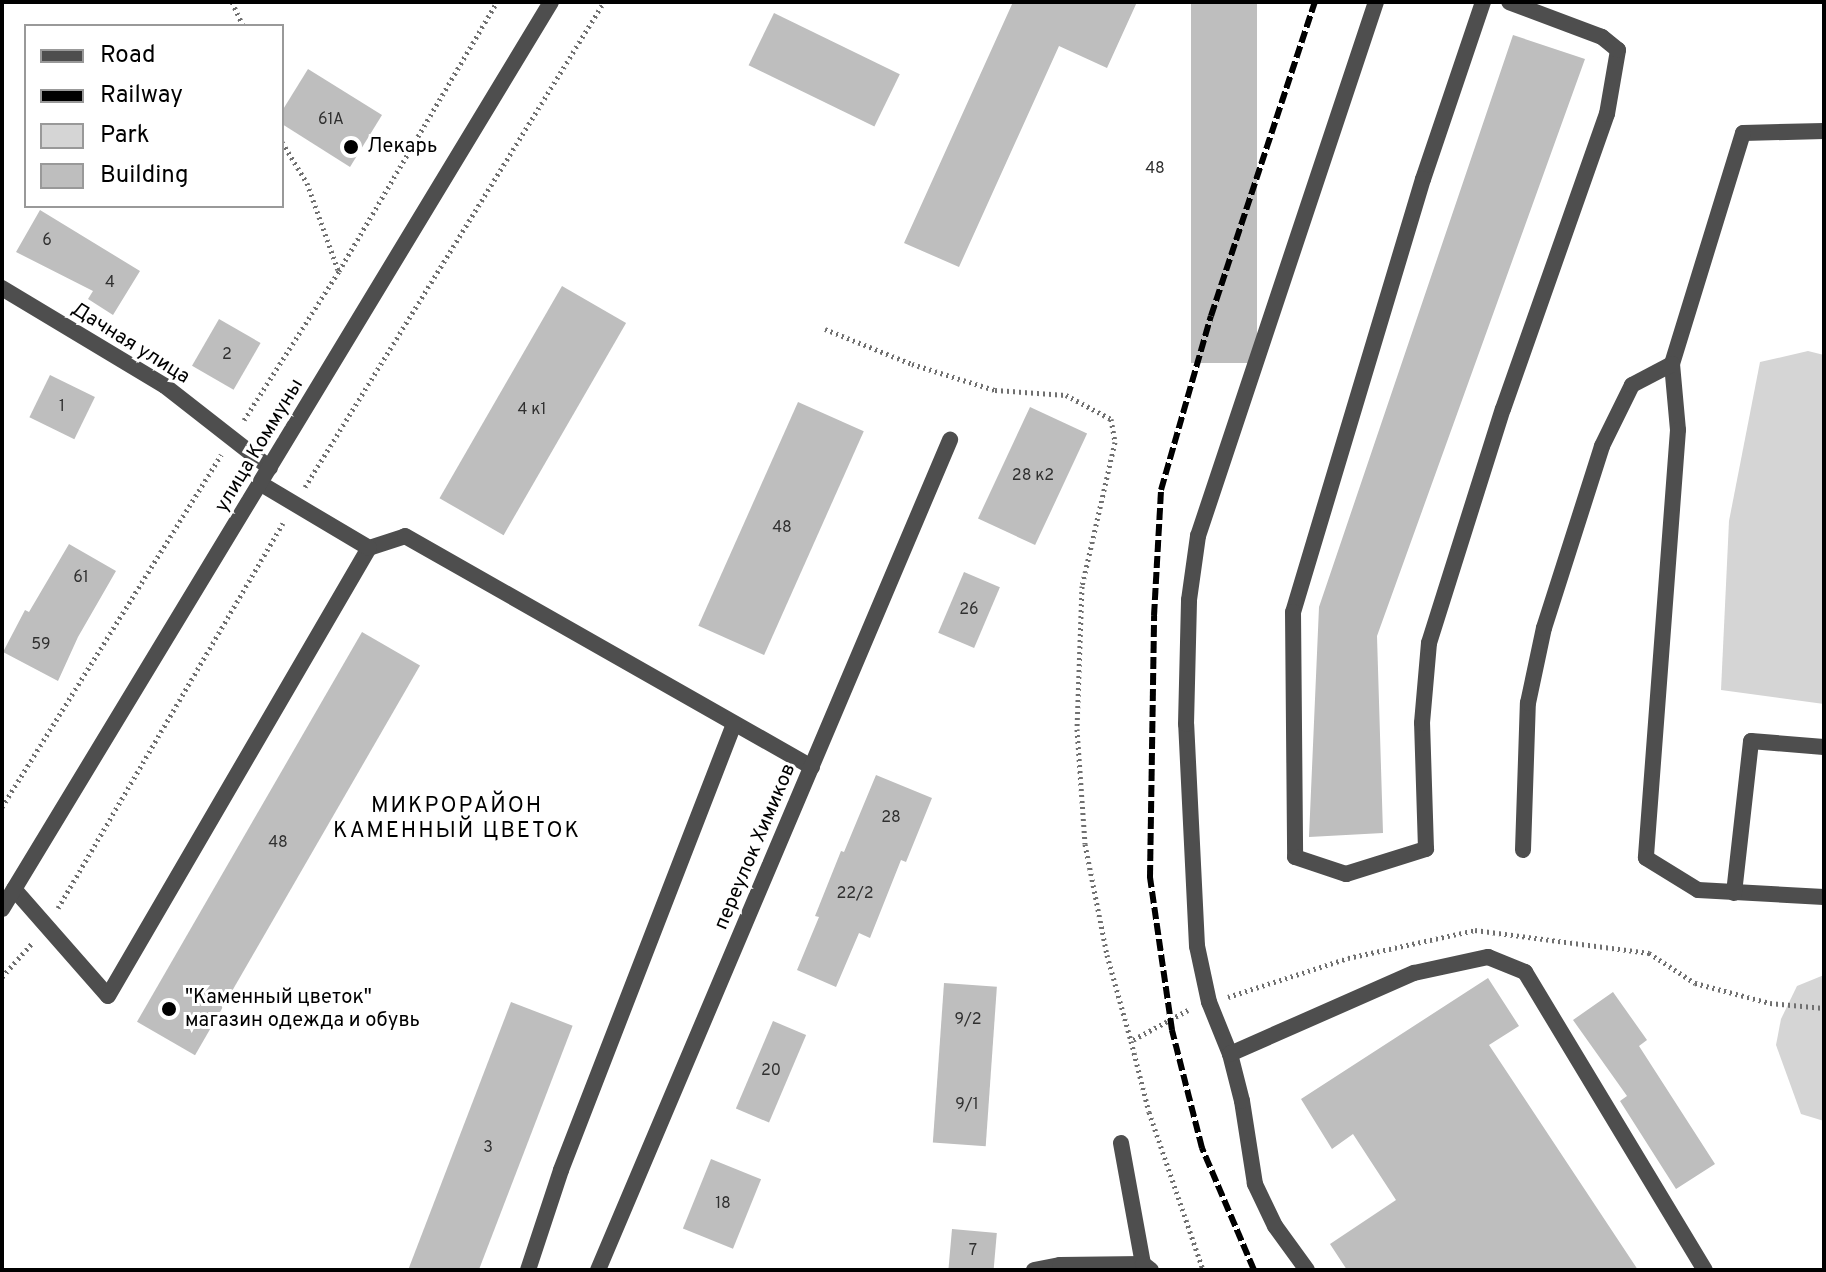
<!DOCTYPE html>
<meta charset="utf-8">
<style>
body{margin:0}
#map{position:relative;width:1826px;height:1272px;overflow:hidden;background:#fff;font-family:Overpass,sans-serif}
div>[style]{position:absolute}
.green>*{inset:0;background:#d5d5d5}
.building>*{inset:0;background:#bebebe;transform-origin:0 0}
.path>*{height:5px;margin-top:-2.5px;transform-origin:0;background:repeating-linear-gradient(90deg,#707070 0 2px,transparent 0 6px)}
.service>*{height:16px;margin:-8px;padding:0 8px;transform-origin:8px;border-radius:8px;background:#4e4e4e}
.minor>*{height:16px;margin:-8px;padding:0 8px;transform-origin:8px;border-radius:8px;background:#4e4e4e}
.tertiary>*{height:16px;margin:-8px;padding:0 8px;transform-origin:8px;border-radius:8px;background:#4e4e4e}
.rail>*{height:6px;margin-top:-3px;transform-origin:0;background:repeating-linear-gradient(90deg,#000 0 12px,transparent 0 16px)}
.dots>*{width:22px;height:22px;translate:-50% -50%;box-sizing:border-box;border:4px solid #fff;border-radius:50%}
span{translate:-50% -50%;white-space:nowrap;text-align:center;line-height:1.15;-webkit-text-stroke:6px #fff;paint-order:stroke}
.number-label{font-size:16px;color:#303030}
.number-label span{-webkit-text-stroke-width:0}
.poi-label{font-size:20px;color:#000}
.left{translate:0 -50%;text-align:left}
.street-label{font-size:20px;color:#000}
.neighbourhood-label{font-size:22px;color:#000;letter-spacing:2px}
.frame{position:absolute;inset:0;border:4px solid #000;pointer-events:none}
.legend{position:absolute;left:24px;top:24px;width:260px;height:184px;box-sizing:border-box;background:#fff;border:2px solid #999;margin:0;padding:10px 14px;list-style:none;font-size:24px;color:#000}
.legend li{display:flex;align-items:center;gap:16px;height:40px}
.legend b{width:40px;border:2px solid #999}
</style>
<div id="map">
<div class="green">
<i style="clip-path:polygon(1808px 351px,1824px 355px,1824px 704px,1721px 690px,1729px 521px,1760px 362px)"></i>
<i style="clip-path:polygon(1824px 975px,1824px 1121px,1801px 1114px,1776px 1045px,1781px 1019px,1797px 986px)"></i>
</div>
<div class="building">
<i style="clip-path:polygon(1013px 2px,1137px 2px,1107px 68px,1059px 46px,959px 267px,904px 243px)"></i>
<i style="left:1191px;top:2px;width:66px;height:361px"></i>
<i style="left:774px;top:13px;width:140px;height:58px;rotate:26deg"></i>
<i style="clip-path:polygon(1513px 35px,1585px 59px,1377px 636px,1383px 833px,1309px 837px,1319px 607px)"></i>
<i style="clip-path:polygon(308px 69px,382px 115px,350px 167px,282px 124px,282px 111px)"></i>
<i style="clip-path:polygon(40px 210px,140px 271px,113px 315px,88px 299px,93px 291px,16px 252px)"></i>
<i style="left:562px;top:286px;width:74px;height:245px;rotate:30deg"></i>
<i style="left:219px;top:319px;width:48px;height:54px;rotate:30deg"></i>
<i style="left:50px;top:375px;width:50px;height:47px;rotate:26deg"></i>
<i style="left:798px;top:402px;width:72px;height:245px;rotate:24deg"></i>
<i style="left:1030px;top:407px;width:63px;height:123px;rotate:25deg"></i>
<i style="clip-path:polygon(69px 544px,116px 571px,78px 637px,58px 681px,3px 652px,25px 610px,29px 612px)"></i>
<i style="left:964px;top:572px;width:39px;height:66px;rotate:23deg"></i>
<i style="left:362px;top:632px;width:67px;height:450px;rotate:30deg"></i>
<i style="clip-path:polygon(876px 775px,932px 798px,906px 862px,901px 860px,870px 938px,859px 933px,836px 987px,797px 970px,819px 917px,815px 916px,841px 851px,844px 852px)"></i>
<i style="clip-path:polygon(1488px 978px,1519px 1026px,1489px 1045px,1638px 1270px,1347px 1270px,1330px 1244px,1396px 1200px,1353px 1134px,1332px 1149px,1301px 1099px)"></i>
<i style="left:944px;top:983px;width:53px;height:160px;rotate:4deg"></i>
<i style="clip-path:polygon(1613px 992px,1647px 1040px,1639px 1046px,1715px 1164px,1676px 1189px,1620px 1101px,1627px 1096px,1573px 1020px)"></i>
<i style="left:511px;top:1002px;width:66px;height:289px;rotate:21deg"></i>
<i style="left:773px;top:1021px;width:36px;height:95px;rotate:23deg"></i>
<i style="left:711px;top:1159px;width:54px;height:75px;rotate:22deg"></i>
<i style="left:952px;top:1229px;width:45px;height:41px;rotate:5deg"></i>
</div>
<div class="path">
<i style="left:232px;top:2px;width:26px;rotate:65deg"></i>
<i style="left:282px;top:142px;width:48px;rotate:58.6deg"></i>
<i style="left:307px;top:183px;width:92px;rotate:70.4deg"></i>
<i style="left:825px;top:329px;width:94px;rotate:21.9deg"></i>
<i style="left:912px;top:364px;width:87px;rotate:17.4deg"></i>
<i style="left:995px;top:390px;width:71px;rotate:4deg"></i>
<i style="left:1066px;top:395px;width:51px;rotate:28.1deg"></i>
<i style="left:1111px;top:419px;width:23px;rotate:80deg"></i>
<i style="left:1115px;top:442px;width:148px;rotate:102.9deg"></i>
<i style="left:1082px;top:586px;width:143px;rotate:92deg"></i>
<i style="left:1077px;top:729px;width:115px;rotate:86deg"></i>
<i style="left:1085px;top:844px;width:113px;rotate:78.8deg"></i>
<i style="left:1107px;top:955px;width:89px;rotate:74.4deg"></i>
<i style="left:244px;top:420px;width:177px;rotate:-57.5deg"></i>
<i style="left:339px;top:271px;width:312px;rotate:-59.6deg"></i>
<i style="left:305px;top:487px;width:570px;rotate:-58.35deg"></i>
<i style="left:2px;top:807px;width:415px;rotate:-58.1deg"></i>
<i style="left:58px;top:908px;width:446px;rotate:-59.7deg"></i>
<i style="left:2px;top:977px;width:47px;rotate:-48.5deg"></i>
<i style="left:1228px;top:997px;width:126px;rotate:-18deg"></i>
<i style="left:1348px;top:958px;width:130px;rotate:-12.4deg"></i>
<i style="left:1475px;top:930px;width:176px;rotate:7.5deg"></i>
<i style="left:1649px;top:953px;width:55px;rotate:33.1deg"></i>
<i style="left:1695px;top:983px;width:78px;rotate:14.9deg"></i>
<i style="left:1770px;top:1003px;width:54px;rotate:5.3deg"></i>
<i style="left:1188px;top:1010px;width:65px;rotate:151.5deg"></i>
<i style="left:1131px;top:1041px;width:73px;rotate:75.8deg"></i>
<i style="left:1149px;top:1112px;width:167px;rotate:71.1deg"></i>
</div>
<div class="service">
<i style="left:1483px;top:2px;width:187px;rotate:108.7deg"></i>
<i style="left:1423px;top:179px;width:452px;rotate:106.7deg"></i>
<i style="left:1293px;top:612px;width:245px;rotate:89.5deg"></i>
<i style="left:1295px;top:857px;width:54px;rotate:18.4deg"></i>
<i style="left:1346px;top:874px;width:84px;rotate:-17.4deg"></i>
<i style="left:1426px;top:849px;width:126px;rotate:-91.8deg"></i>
<i style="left:1422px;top:723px;width:80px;rotate:-85deg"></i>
<i style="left:1429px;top:643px;width:245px;rotate:-72.5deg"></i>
<i style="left:1503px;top:409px;width:313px;rotate:-70.6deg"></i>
<i style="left:1607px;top:114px;width:65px;rotate:-80.2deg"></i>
<i style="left:1618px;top:50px;width:21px;rotate:-141deg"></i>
<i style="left:1602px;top:37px;width:99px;rotate:-159.4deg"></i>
<i style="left:1824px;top:131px;width:81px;rotate:178.6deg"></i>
<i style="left:1743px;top:133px;width:242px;rotate:107.1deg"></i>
<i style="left:1672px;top:364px;width:66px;rotate:84.8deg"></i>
<i style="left:1678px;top:430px;width:429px;rotate:94.3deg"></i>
<i style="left:1646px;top:858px;width:61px;rotate:31.6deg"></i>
<i style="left:1698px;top:890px;width:126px;rotate:3.2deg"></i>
<i style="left:369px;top:548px;width:38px;rotate:-18deg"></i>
<i style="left:405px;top:536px;width:468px;rotate:29.6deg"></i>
<i style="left:1523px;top:850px;width:147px;rotate:-88.1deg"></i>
<i style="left:1528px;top:703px;width:77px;rotate:-78deg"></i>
<i style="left:1544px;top:628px;width:191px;rotate:-72.3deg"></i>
<i style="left:1602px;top:446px;width:68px;rotate:-63.8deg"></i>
<i style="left:1632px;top:385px;width:45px;rotate:-27.7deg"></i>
<i style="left:14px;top:889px;width:142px;rotate:48.7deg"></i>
<i style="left:108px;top:996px;width:518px;rotate:-59.78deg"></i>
<i style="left:369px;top:548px;width:126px;rotate:-149.3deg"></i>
<i style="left:1734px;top:893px;width:153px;rotate:-83.6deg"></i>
<i style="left:1751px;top:741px;width:73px;rotate:4.7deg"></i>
<i style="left:1230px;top:1054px;width:56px;rotate:-112deg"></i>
<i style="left:1209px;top:1002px;width:57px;rotate:-102.1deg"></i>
<i style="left:1197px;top:946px;width:222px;rotate:-92.8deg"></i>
<i style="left:1186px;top:724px;width:124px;rotate:-88.6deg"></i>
<i style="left:1189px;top:600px;width:65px;rotate:-82deg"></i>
<i style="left:1198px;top:536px;width:563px;rotate:-71.57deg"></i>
<i style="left:528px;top:1270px;width:105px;rotate:-71.7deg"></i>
<i style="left:561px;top:1170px;width:478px;rotate:-68.8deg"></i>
<i style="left:1034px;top:1270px;width:26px;rotate:-11deg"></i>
<i style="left:1060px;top:1265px;width:83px;rotate:-0.7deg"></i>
<i style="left:1307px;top:1270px;width:54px;rotate:-126deg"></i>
<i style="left:1275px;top:1226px;width:47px;rotate:-115.5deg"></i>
<i style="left:1255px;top:1184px;width:84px;rotate:-98.9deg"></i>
<i style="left:1242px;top:1101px;width:49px;rotate:-104.3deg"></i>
<i style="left:1230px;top:1054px;width:201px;rotate:-23.8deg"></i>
<i style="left:1414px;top:973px;width:76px;rotate:-12.2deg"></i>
<i style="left:1488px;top:957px;width:40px;rotate:22deg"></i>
<i style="left:1525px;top:972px;width:348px;rotate:58.9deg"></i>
</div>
<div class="minor">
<i style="left:2px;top:288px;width:190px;rotate:31deg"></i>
<i style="left:165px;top:386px;width:133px;rotate:38deg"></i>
<i style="left:1121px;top:1143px;width:123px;rotate:79.7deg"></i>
<i style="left:1143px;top:1264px;width:10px;rotate:37deg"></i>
<i style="left:598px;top:1270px;width:902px;rotate:-67.02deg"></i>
</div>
<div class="tertiary">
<i style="left:2px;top:909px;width:1060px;rotate:-58.81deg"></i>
</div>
<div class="rail">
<i style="left:1254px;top:1270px;width:133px;rotate:-113.1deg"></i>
<i style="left:1202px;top:1148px;width:122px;rotate:-104.3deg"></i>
<i style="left:1172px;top:1030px;width:155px;rotate:-98.2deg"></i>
<i style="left:1150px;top:877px;width:261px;rotate:-89.1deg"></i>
<i style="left:1154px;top:616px;width:126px;rotate:-86.8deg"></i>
<i style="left:1161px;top:490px;width:181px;rotate:-74deg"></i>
<i style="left:1211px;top:316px;width:331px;rotate:-71.7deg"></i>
</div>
<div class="dots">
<i style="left:351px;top:147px;background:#000"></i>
<i style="left:169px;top:1009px;background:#000"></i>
</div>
<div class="number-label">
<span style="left:331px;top:120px">61А</span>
<span style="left:1155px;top:169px">48</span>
<span style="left:47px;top:241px">6</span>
<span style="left:110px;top:283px">4</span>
<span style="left:227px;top:355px">2</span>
<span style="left:62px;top:407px">1</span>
<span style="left:532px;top:410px">4 к1</span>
<span style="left:1033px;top:476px">28 к2</span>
<span style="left:782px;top:528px">48</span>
<span style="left:81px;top:578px">61</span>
<span style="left:969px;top:610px">26</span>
<span style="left:41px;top:645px">59</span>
<span style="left:891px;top:818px">28</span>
<span style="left:278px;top:843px">48</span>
<span style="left:855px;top:894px">22/2</span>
<span style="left:968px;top:1020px">9/2</span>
<span style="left:771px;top:1071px">20</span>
<span style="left:967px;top:1105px">9/1</span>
<span style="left:488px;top:1148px">3</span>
<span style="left:723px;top:1204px">18</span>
<span style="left:973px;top:1251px">7</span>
</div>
<div class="poi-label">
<span class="left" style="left:367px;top:147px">Лекарь</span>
<span class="left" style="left:185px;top:1010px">"Каменный цветок"<br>магазин одежда и обувь</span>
</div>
<div class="street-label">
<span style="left:130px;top:344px;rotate:32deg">Дачная улица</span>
<span style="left:260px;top:446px;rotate:-59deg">улица Коммуны</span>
<span style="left:756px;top:847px;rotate:-67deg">переулок Химиков</span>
</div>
<div class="neighbourhood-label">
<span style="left:457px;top:819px">МИКРОРАЙОН<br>КАМЕННЫЙ ЦВЕТОК</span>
</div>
<div class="frame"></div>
<ul class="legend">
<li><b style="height:10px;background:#4e4e4e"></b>Road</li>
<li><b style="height:10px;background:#000"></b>Railway</li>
<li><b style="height:22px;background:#d5d5d5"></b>Park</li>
<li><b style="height:22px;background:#bebebe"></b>Building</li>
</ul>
</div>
